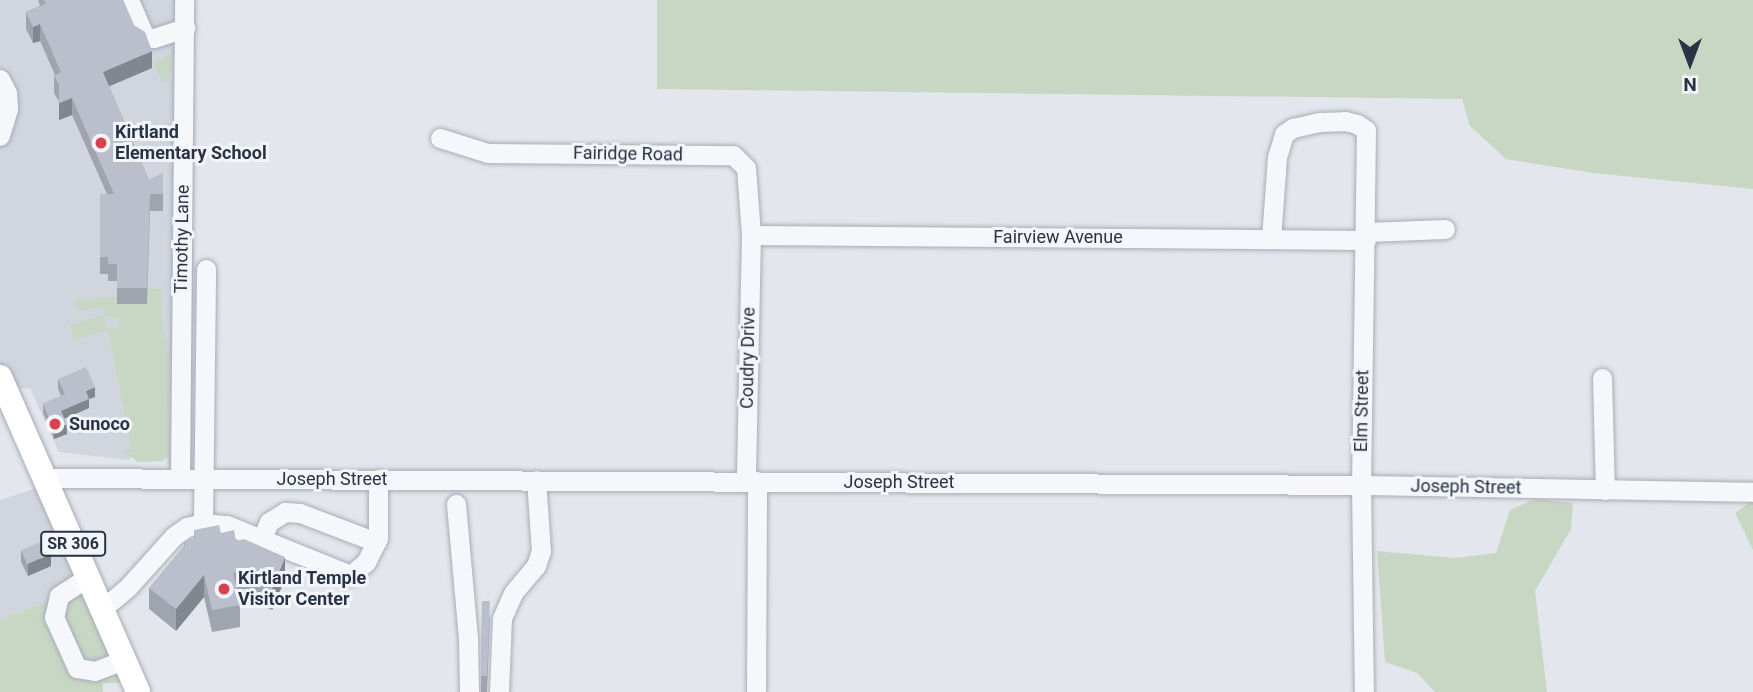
<!DOCTYPE html>
<style>
body{margin:0}
#map{position:relative;width:1753px;height:692px;overflow:hidden;background:#e3e6ec;font-family:Roboto,sans-serif}
div>[style]{position:absolute}
.built>*{inset:0;background:#d1d5de}
.green>*{inset:0;background:#c8d7c4}
.roads{filter:drop-shadow(0 0 2px #a7adb7) drop-shadow(0 0 2px #a7adb7)}
.minor>*{height:19px;margin:-9.5px;padding:0 9.5px;transform-origin:9.5px;border-radius:9.5px;background:#f6f7fa}
.major>*{height:24px;margin:-12px;padding:0 12px;transform-origin:12px;border-radius:12px;background:#fff}
.wall>*{inset:0;background:#a0a4af}
.shaded-wall>*{inset:0;background:#82868e}
.building>*{inset:0;background:#babfcb;transform-origin:0 0}
.dots>*{width:19px;height:19px;translate:-50% -50%;box-sizing:border-box;border:4px solid #f3f5f9;border-radius:50%}
span{translate:-50% -50%;white-space:nowrap;text-align:center;line-height:1.15;-webkit-text-stroke:6px #f3f5f9;paint-order:stroke}
.shield-label span{padding:2px 5px;background:#f3f5f9;border:2px solid;border-radius:5px;-webkit-text-stroke-width:0}
.shield-label{font-size:16px;color:#293346;font-weight:700}
.poi-label{font-size:18px;color:#293346;font-weight:700}
.left{translate:0 -50%;text-align:left}
.street-label{font-size:18px;color:#293346}
.north{position:absolute;left:1655px;top:28px;width:70px;height:70px;-webkit-text-stroke:5px #f3f5f9;paint-order:stroke;rotate:180deg;font-size:19px;font-weight:700;line-height:28px;text-align:center;color:#293346}
.north::after{content:'';display:block;margin:auto;width:24px;height:32px;background:#293346;clip-path:polygon(50% 0,100% 100%,50% 72%,0 100%)}
</style>
<div id="map">
<div class="built">
<i style="clip-path:polygon(0 0,195px 0,192px 470px,167px 465px,168px 452px,130px 448px,130px 460px,59px 452px,30px 388px,10px 389px,0 367px)"></i>
<i style="clip-path:polygon(43px 486px,85px 586px,0 620px,0 500px)"></i>
</div>
<div class="green">
<i style="clip-path:polygon(657px 0,1753px 0,1753px 189px,1593px 173px,1506px 159px,1470px 126px,1462px 99px,657px 89px)"></i>
<i style="clip-path:polygon(173px 54px,172px 67px,167px 83px,162px 81px,154px 62px)"></i>
<i style="clip-path:polygon(139px 288px,162px 289px,162px 321px,169px 354px,169px 456px,163px 461px,138px 462px,126px 454px,124px 448px,131px 450px,130px 442px,108px 330px,74px 340px,69px 326px,103px 315px,107px 328px,116px 329px,120px 318px,105px 316px,103px 307px,78px 311px,75px 299px,117px 297px,117px 304px)"></i>
<i style="clip-path:polygon(1535px 499px,1573px 503px,1571px 529px,1535px 591px,1547px 692px,1435px 692px,1417px 673px,1385px 662px,1377px 551px,1455px 558px,1496px 553px,1510px 510px)"></i>
<i style="clip-path:polygon(1750px 502px,1753px 502px,1753px 550px,1735px 513px)"></i>
<i style="clip-path:polygon(85px 586px,130px 683px,103px 683px,103px 692px,0 692px,0 620px)"></i>
</div>
<div class="roads">
<div class="minor">
<i style="left:129px;top:0;width:40px;rotate:66.6deg"></i>
<i style="left:145px;top:37px;width:9px;rotate:6deg"></i>
<i style="left:154px;top:38px;width:33px;rotate:-18deg"></i>
<i style="left:0;top:79px;width:16px;rotate:63deg"></i>
<i style="left:7px;top:93px;width:16px;rotate:86deg"></i>
<i style="left:8px;top:109px;width:28px;rotate:107deg"></i>
<i style="left:440px;top:138px;width:50px;rotate:17.4deg"></i>
<i style="left:488px;top:153px;width:245px;rotate:0.5deg"></i>
<i style="left:733px;top:155px;width:18px;rotate:45deg"></i>
<i style="left:746px;top:168px;width:67px;rotate:85.7deg"></i>
<i style="left:751px;top:235px;width:246px;rotate:91.2deg"></i>
<i style="left:1366px;top:232px;width:79px;rotate:-2.2deg"></i>
<i style="left:751px;top:235px;width:615px;rotate:0.47deg"></i>
<i style="left:1271px;top:239px;width:82px;rotate:-85.8deg"></i>
<i style="left:1277px;top:157px;width:24px;rotate:-73deg"></i>
<i style="left:1284px;top:134px;width:11px;rotate:-34deg"></i>
<i style="left:1293px;top:128px;width:28px;rotate:-13deg"></i>
<i style="left:1320px;top:122px;width:25px;rotate:-2deg"></i>
<i style="left:1345px;top:121px;width:12px;rotate:14deg"></i>
<i style="left:1357px;top:124px;width:11px;rotate:34deg"></i>
<i style="left:1366px;top:130px;width:355px;rotate:90.8deg"></i>
<i style="left:1361px;top:485px;width:207px;rotate:89.2deg"></i>
<i style="left:1602px;top:378px;width:112px;rotate:88.5deg"></i>
<i style="left:44px;top:478px;width:1317px;rotate:0.3deg"></i>
<i style="left:1361px;top:485px;width:392px;rotate:1deg"></i>
<i style="left:180px;top:478px;width:478px;rotate:-89.5deg"></i>
<i style="left:456px;top:504px;width:135px;rotate:84.9deg"></i>
<i style="left:468px;top:638px;width:54px;rotate:88.9deg"></i>
<i style="left:203px;top:523px;width:254px;rotate:-89.3deg"></i>
<i style="left:262px;top:539px;width:18px;rotate:-68deg"></i>
<i style="left:269px;top:522px;width:19px;rotate:-32deg"></i>
<i style="left:285px;top:512px;width:15px;rotate:4deg"></i>
<i style="left:300px;top:513px;width:81px;rotate:20.9deg"></i>
<i style="left:88px;top:577px;width:35px;rotate:147deg"></i>
<i style="left:59px;top:596px;width:22px;rotate:103deg"></i>
<i style="left:54px;top:617px;width:56px;rotate:65.7deg"></i>
<i style="left:77px;top:668px;width:18px;rotate:9deg"></i>
<i style="left:95px;top:671px;width:31px;rotate:-21deg"></i>
<i style="left:102px;top:609px;width:35px;rotate:-40deg"></i>
<i style="left:129px;top:586px;width:67px;rotate:-48deg"></i>
<i style="left:174px;top:536px;width:16px;rotate:-35deg"></i>
<i style="left:187px;top:527px;width:16px;rotate:-14deg"></i>
<i style="left:203px;top:523px;width:24px;rotate:5deg"></i>
<i style="left:227px;top:525px;width:134px;rotate:22deg"></i>
<i style="left:351px;top:575px;width:20px;rotate:-41deg"></i>
<i style="left:366px;top:562px;width:27px;rotate:-63deg"></i>
<i style="left:378px;top:538px;width:59px;rotate:-90deg"></i>
<i style="left:499px;top:692px;width:74px;rotate:-87.7deg"></i>
<i style="left:502px;top:618px;width:27px;rotate:-66deg"></i>
<i style="left:513px;top:593px;width:35px;rotate:-50deg"></i>
<i style="left:536px;top:566px;width:16px;rotate:-72deg"></i>
<i style="left:541px;top:551px;width:71px;rotate:-94deg"></i>
<i style="left:756px;top:692px;width:211px;rotate:-89.7deg"></i>
</div>
<div class="major">
<i style="left:0;top:377px;width:344px;rotate:66.3deg"></i>
</div>
</div>
<div class="wall">
<i style="clip-path:polygon(38px 0,123px 0,152px 68px,109px 86px,149px 180px,163px 173px,163px 211px,150px 211px,147px 304px,117px 304px,117px 281px,108px 281px,108px 274px,100px 274px,100px 194px,107px 194px,72px 115px,59px 120px,59px 102px,54px 93px,54px 76px,55px 75px,40px 41px,33px 43px,26px 29px,26px 12px,40px 6px)"></i>
<i style="clip-path:polygon(58px 379px,95px 397px,89px 399px,89px 408px,64px 419px,67px 434px,54px 439px,43px 413px,43px 404px,61px 396px,58px 389px)"></i>
<i style="clip-path:polygon(194px 530px,221px 533px,236px 541px,285px 579px,272px 610px,238px 596px,240px 605px,240px 627px,212px 632px,204px 597px,176px 631px,149px 609px,149px 588px,184px 546px,184px 541px,194px 539px)"></i>
<i style="clip-path:polygon(21px 550px,51px 566px,28px 576px,21px 562px)"></i>
<i style="clip-path:polygon(482px 601px,490px 618px,487px 692px,481px 692px)"></i>
</div>
<div class="shaded-wall">
<i style="clip-path:polygon(40px 24px,40px 41px,33px 43px,33px 27px)"></i>
<i style="clip-path:polygon(152px 51px,152px 68px,103px 89px,103px 72px)"></i>
<i style="clip-path:polygon(72px 98px,72px 115px,59px 120px,59px 103px)"></i>
<i style="clip-path:polygon(95px 387px,95px 397px,89px 399px,89px 408px,61px 420px,61px 411px,86px 391px)"></i>
<i style="clip-path:polygon(67px 424px,67px 434px,54px 439px,54px 429px)"></i>
<i style="clip-path:polygon(51px 554px,51px 566px,28px 576px,28px 564px)"></i>
<i style="clip-path:polygon(285px 557px,285px 579px,272px 610px,272px 589px)"></i>
<i style="clip-path:polygon(204px 575px,204px 597px,176px 631px,176px 609px)"></i>
</div>
<div class="building">
<i style="clip-path:polygon(44px 0,123px 0,134px 25px,145px 32px,152px 51px,103px 72px,149px 180px,163px 173px,163px 194px,150px 194px,147px 288px,117px 288px,117px 264px,108px 264px,108px 257px,100px 257px,100px 194px,114px 194px,72px 98px,59px 103px,59px 85px,54px 76px,61px 72px,40px 24px,33px 27px,26px 12px,46px 4px)"></i>
<i style="clip-path:polygon(86px 367px,95px 387px,86px 391px,89px 399px,61px 411px,67px 424px,54px 429px,43px 404px,65px 394px,58px 379px)"></i>
<i style="clip-path:polygon(219px 525px,221px 533px,234px 530px,236px 541px,244px 539px,285px 557px,272px 589px,233px 572px,240px 605px,212px 610px,204px 575px,176px 609px,149px 588px,185px 545px,184px 541px,195px 538px,194px 530px)"></i>
<i style="left:45px;top:540px;width:15px;height:26px;rotate:67deg"></i>
<i style="clip-path:polygon(482px 601px,490px 601px,487px 676px,481px 676px)"></i>
</div>
<div class="dots">
<i style="left:101px;top:143px;background:#d94151"></i>
<i style="left:55px;top:424px;background:#d94151"></i>
<i style="left:224px;top:589px;background:#d94151"></i>
</div>
<div class="shield-label">
<span style="left:73px;top:544px">SR 306</span>
</div>
<div class="poi-label">
<span class="left" style="left:115px;top:143px">Kirtland<br>Elementary School</span>
<span class="left" style="left:69px;top:424px">Sunoco</span>
<span class="left" style="left:238px;top:589px">Kirtland Temple<br>Visitor Center</span>
</div>
<div class="street-label">
<span style="left:628px;top:154px;rotate:1deg">Fairidge Road</span>
<span style="left:1058px;top:237px">Fairview Avenue</span>
<span style="left:182px;top:239px;rotate:-89deg">Timothy Lane</span>
<span style="left:748px;top:358px;rotate:-89deg">Coudry Drive</span>
<span style="left:1362px;top:411px;rotate:-89deg">Elm Street</span>
<span style="left:332px;top:479px">Joseph Street</span>
<span style="left:899px;top:482px">Joseph Street</span>
<span style="left:1466px;top:487px;rotate:1deg">Joseph Street</span>
</div>
<div class="north">N</div>
</div>
